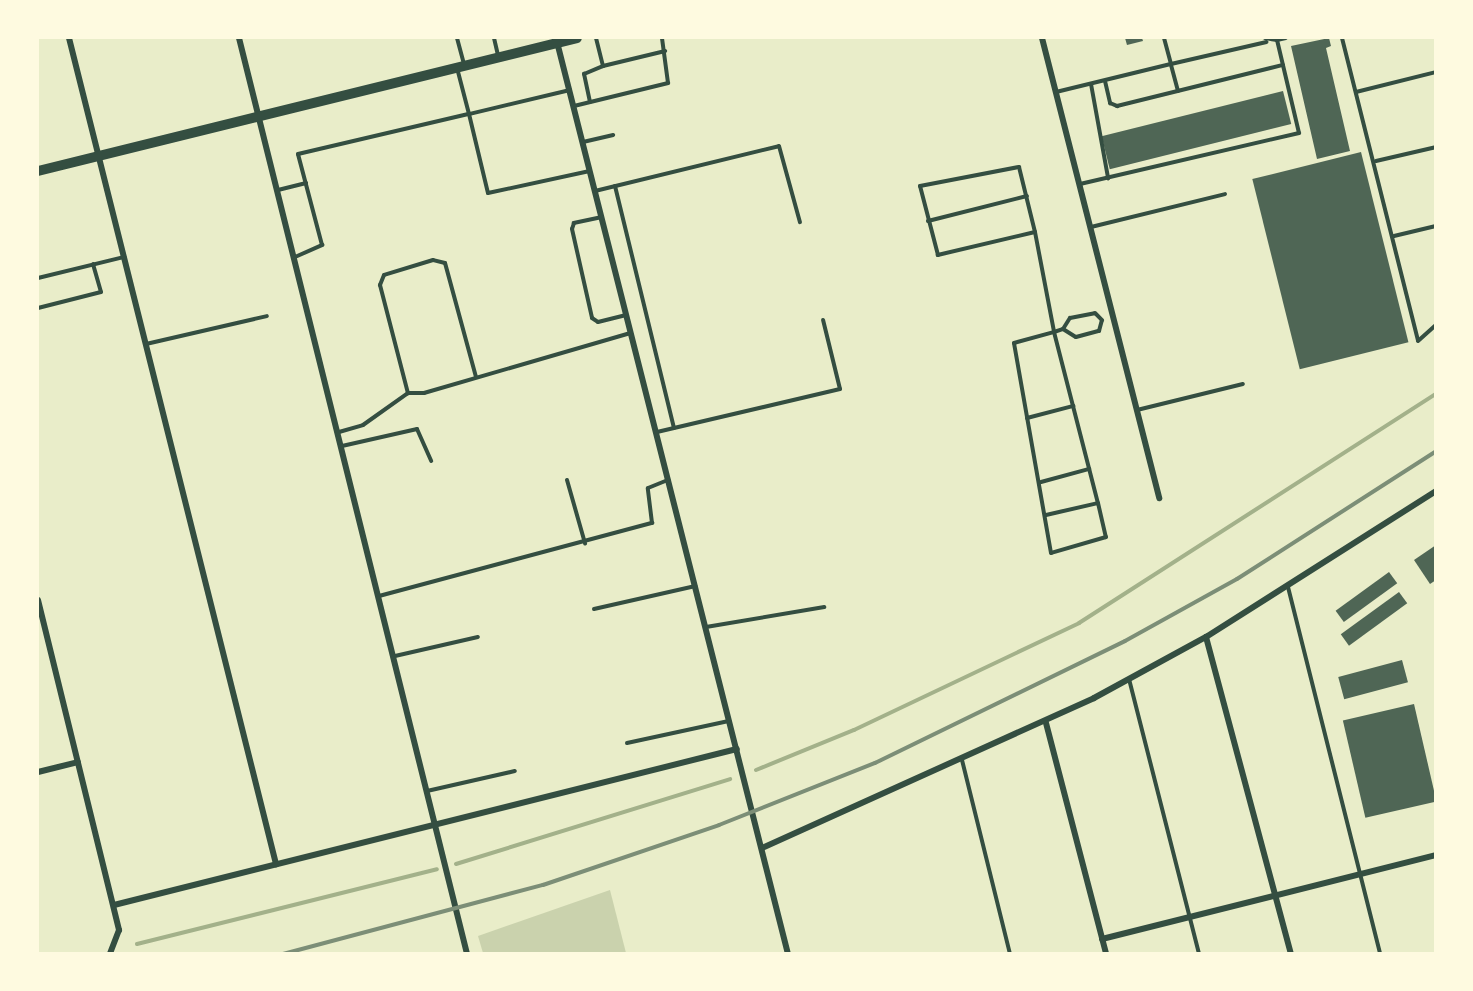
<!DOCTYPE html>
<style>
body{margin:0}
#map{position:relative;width:1473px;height:991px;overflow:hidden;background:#e9edc9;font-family:"PT Serif",serif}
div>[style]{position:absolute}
.green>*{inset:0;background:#cad2ad}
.stream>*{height:4px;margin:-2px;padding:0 2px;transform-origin:2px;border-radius:2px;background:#a3b18a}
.building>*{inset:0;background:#4f6655;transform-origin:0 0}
.service>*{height:4px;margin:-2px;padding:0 2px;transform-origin:2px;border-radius:2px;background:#344e41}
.minor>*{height:6px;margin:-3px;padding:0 3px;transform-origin:3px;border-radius:3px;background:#344e41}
.secondary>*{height:10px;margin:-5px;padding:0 5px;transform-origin:5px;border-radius:5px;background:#344e41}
.rail>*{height:4px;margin:-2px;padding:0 2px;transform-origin:2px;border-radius:2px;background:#7c8e77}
span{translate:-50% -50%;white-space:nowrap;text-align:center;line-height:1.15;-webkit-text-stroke:6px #fefae0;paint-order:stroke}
.frame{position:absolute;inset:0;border:39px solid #fefae0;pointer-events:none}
</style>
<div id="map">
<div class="green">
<i style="clip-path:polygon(610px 890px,626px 953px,483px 953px,478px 936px)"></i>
</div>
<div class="stream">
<i style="left:756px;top:770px;width:106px;rotate:-22.2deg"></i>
<i style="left:854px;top:730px;width:249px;rotate:-25.4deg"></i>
<i style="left:1079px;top:623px;width:424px;rotate:-32.7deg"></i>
<i style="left:456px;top:864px;width:287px;rotate:-17.2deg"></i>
<i style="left:137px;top:944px;width:309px;rotate:-14deg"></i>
</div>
<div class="building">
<i style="clip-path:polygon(1125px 38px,1142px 38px,1143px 41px,1127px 45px)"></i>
<i style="clip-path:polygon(1329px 38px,1331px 46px,1326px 48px,1350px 151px,1317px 159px,1291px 46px)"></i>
<i style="left:1283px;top:91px;width:34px;height:187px;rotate:76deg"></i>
<i style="left:1361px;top:152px;width:196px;height:112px;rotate:76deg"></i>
<i style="clip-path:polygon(1436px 545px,1436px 580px,1430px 584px,1414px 560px)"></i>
<i style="left:1389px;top:572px;width:14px;height:66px;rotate:54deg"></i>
<i style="left:1399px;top:592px;width:14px;height:72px;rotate:54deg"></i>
<i style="left:1402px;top:660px;width:23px;height:66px;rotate:75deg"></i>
<i style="left:1414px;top:704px;width:100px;height:73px;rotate:77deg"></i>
</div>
<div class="service">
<i style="left:457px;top:38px;width:28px;rotate:75deg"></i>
<i style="left:494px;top:38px;width:18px;rotate:77deg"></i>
<i style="left:596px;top:38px;width:29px;rotate:76deg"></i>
<i style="left:603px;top:66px;width:64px;rotate:-13.6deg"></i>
<i style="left:1342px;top:38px;width:312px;rotate:75.9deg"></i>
<i style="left:1418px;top:341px;width:24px;rotate:-42deg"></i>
<i style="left:1277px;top:40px;width:9px;rotate:-13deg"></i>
<i style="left:1105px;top:81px;width:23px;rotate:77deg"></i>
<i style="left:1110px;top:103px;width:8px;rotate:23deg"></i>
<i style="left:1117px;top:106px;width:171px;rotate:-13.9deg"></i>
<i style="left:1091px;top:84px;width:96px;rotate:79.7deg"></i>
<i style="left:570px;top:90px;width:104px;rotate:166.6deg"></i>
<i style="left:469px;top:114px;width:81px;rotate:76.5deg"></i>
<i style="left:488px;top:193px;width:104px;rotate:-12.2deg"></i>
<i style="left:1178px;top:91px;width:28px;rotate:-105deg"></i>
<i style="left:1171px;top:64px;width:98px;rotate:-13deg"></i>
<i style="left:1056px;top:92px;width:118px;rotate:-13.7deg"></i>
<i style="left:1171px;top:64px;width:27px;rotate:-105deg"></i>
<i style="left:1356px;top:92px;width:82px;rotate:-14deg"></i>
<i style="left:590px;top:102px;width:29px;rotate:-102deg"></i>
<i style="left:584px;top:74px;width:21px;rotate:-23deg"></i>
<i style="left:574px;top:106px;width:97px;rotate:-13.7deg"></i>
<i style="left:668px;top:83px;width:45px;rotate:-97.6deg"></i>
<i style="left:583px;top:142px;width:31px;rotate:-13deg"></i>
<i style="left:1376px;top:161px;width:62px;rotate:-13.1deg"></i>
<i style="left:1080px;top:184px;width:225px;rotate:-13.1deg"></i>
<i style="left:1299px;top:133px;width:96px;rotate:-103.3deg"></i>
<i style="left:1277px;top:40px;width:12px;rotate:-171deg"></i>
<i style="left:615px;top:186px;width:249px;rotate:76.3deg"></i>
<i style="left:278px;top:190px;width:29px;rotate:-14deg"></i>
<i style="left:595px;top:191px;width:189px;rotate:-13.7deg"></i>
<i style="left:779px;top:146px;width:79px;rotate:74.6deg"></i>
<i style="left:602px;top:217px;width:29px;rotate:168deg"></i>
<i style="left:574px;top:223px;width:6px;rotate:108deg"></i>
<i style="left:572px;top:229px;width:91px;rotate:77.3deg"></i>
<i style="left:592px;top:318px;width:7px;rotate:34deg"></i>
<i style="left:598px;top:322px;width:29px;rotate:-14deg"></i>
<i style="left:928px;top:221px;width:102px;rotate:-14.2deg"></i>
<i style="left:1091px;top:227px;width:138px;rotate:-13.8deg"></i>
<i style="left:1035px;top:232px;width:100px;rotate:166.7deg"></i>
<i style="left:938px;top:255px;width:71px;rotate:-104.6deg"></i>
<i style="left:920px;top:186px;width:101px;rotate:-10.9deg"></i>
<i style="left:1019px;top:167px;width:67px;rotate:76.2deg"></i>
<i style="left:1035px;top:232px;width:102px;rotate:79.2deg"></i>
<i style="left:1054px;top:332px;width:9px;rotate:-18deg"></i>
<i style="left:1063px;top:329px;width:15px;rotate:32deg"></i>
<i style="left:1076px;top:337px;width:24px;rotate:-15deg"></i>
<i style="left:1099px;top:331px;width:11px;rotate:-75deg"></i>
<i style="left:1394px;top:236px;width:43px;rotate:-13.4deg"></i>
<i style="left:295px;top:257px;width:30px;rotate:-24deg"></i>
<i style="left:322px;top:245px;width:94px;rotate:-104.8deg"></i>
<i style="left:298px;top:154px;width:176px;rotate:-13.2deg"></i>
<i style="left:469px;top:114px;width:48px;rotate:-104.6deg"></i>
<i style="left:38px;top:278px;width:89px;rotate:-13.7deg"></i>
<i style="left:38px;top:308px;width:65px;rotate:-14.3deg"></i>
<i style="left:101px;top:292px;width:29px;rotate:-106deg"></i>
<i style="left:1063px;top:329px;width:13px;rotate:-58deg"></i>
<i style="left:1070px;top:318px;width:25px;rotate:-11deg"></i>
<i style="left:1095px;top:313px;width:10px;rotate:45deg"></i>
<i style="left:146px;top:344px;width:124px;rotate:-13deg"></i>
<i style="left:476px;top:377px;width:118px;rotate:-105.2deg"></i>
<i style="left:445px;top:263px;width:12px;rotate:-166deg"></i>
<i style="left:433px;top:260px;width:51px;rotate:163deg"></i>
<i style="left:384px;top:275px;width:11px;rotate:112deg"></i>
<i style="left:380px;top:285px;width:112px;rotate:75.5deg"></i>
<i style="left:408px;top:393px;width:16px"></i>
<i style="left:424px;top:393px;width:215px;rotate:-16.2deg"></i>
<i style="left:1137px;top:410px;width:109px;rotate:-13.8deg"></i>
<i style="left:1027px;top:418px;width:48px;rotate:-14.6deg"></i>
<i style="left:339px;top:432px;width:25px;rotate:-16deg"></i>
<i style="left:363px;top:425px;width:55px;rotate:-35.4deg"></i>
<i style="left:657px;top:432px;width:188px;rotate:-13.2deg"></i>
<i style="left:840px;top:389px;width:71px;rotate:-103.8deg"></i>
<i style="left:342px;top:446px;width:77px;rotate:-12.8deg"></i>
<i style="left:417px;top:429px;width:35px;rotate:66deg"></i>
<i style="left:567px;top:480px;width:66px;rotate:74.1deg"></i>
<i style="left:1041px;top:482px;width:50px;rotate:-15.2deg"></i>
<i style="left:1046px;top:515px;width:53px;rotate:-13deg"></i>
<i style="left:1098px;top:503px;width:35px;rotate:77deg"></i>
<i style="left:1106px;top:537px;width:57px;rotate:163.8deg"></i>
<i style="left:1051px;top:553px;width:213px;rotate:-100deg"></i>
<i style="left:1014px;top:343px;width:41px;rotate:-15.4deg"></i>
<i style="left:1054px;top:332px;width:177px;rotate:75.6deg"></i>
<i style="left:1288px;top:587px;width:378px;rotate:75.9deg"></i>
<i style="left:379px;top:596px;width:283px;rotate:-15deg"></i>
<i style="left:652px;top:523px;width:35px;rotate:-97deg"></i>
<i style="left:648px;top:488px;width:22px;rotate:-22deg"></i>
<i style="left:594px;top:609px;width:104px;rotate:-12.8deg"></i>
<i style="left:706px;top:627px;width:120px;rotate:-9.6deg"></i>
<i style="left:395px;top:656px;width:85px;rotate:-12.9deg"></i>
<i style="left:1129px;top:679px;width:284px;rotate:75.7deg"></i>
<i style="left:627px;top:743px;width:104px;rotate:-12.2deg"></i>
<i style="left:962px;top:760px;width:200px;rotate:76.1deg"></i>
<i style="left:427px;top:791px;width:90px;rotate:-12.8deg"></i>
<i style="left:1436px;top:824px;width:5px;rotate:90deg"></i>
</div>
<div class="minor">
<i style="left:69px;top:38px;width:852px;rotate:75.93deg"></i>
<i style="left:239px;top:38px;width:944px;rotate:76.02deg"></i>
<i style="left:556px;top:38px;width:945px;rotate:75.79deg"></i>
<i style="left:1042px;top:38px;width:475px;rotate:75.7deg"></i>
<i style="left:38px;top:600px;width:340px;rotate:76.2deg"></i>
<i style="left:119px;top:930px;width:26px;rotate:111deg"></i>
<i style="left:1206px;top:637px;width:328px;rotate:75deg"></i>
<i style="left:1046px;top:723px;width:239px;rotate:75.4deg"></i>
<i style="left:38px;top:772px;width:41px;rotate:-14deg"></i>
<i style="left:762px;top:848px;width:364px;rotate:-24.3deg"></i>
<i style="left:1094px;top:698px;width:128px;rotate:-28.6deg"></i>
<i style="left:1206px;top:637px;width:272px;rotate:-32.4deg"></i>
<i style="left:114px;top:905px;width:642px;rotate:-14.06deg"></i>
<i style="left:1102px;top:939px;width:344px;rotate:-14.1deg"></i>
</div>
<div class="secondary">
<i style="left:38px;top:171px;width:555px;rotate:-13.86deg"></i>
</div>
<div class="rail">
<i style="left:283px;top:954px;width:269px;rotate:-14.9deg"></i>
<i style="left:543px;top:885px;width:186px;rotate:-18.8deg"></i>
<i style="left:719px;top:825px;width:168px;rotate:-21.7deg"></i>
<i style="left:875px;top:763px;width:278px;rotate:-26deg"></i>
<i style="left:1125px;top:641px;width:128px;rotate:-29deg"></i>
<i style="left:1237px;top:579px;width:237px;rotate:-32.7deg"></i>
</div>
<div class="frame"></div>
</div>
